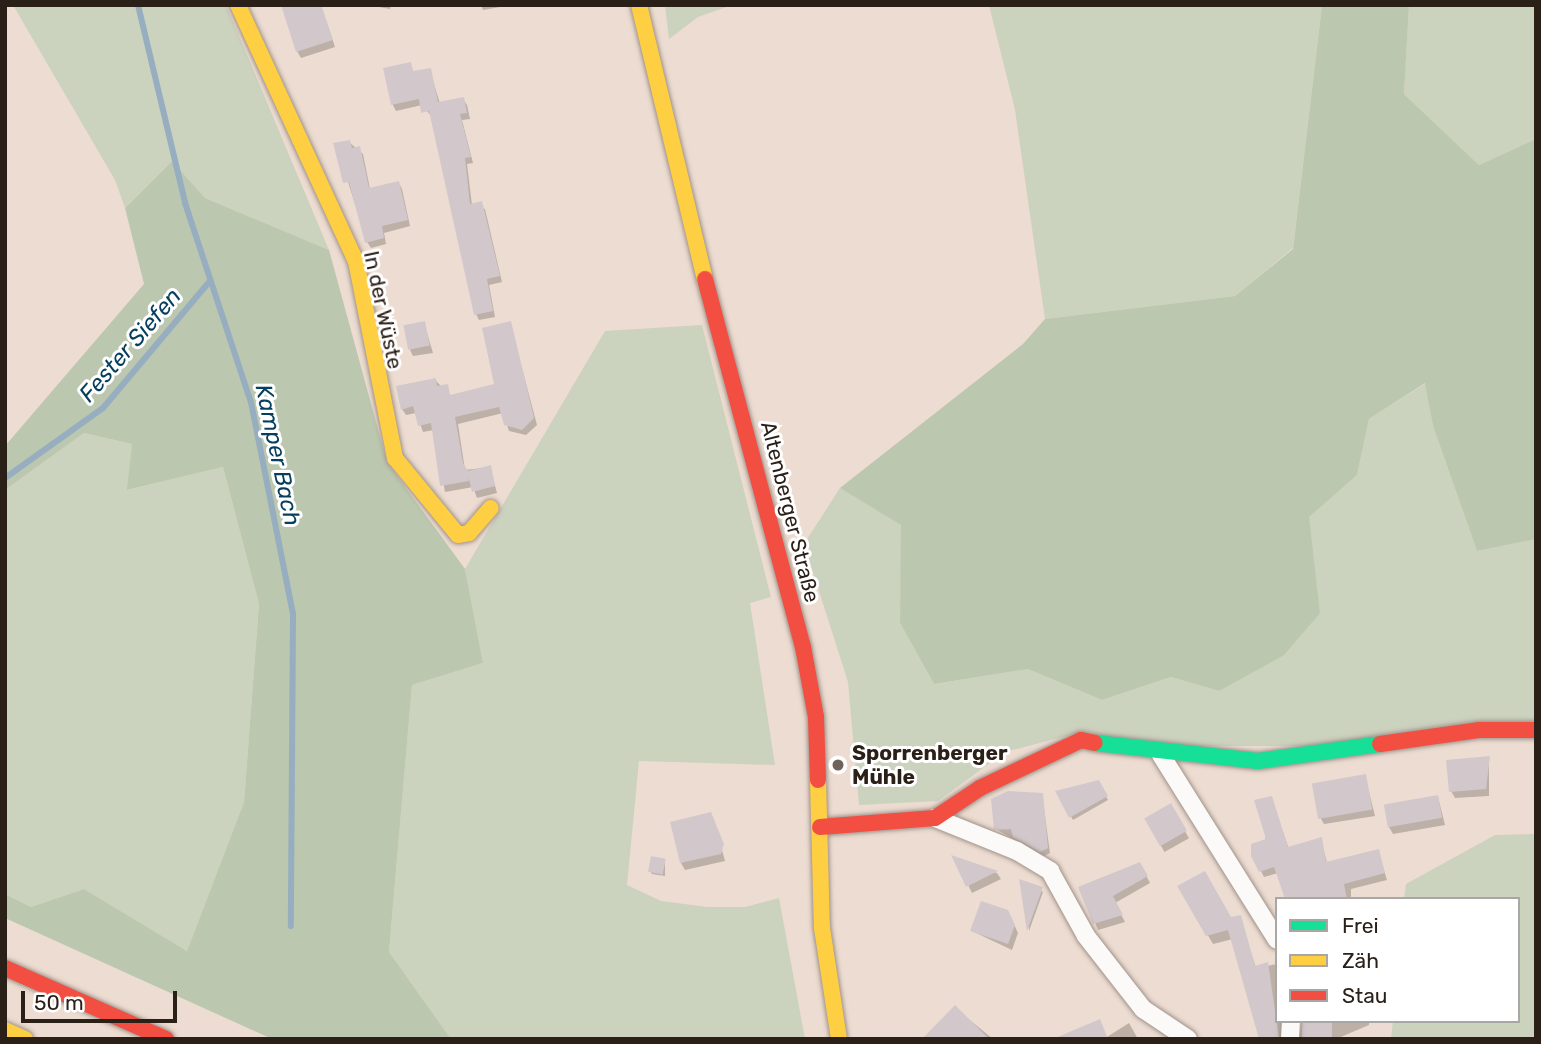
<!DOCTYPE html>
<meta charset="utf-8">
<style>
body{margin:0}
#map{position:relative;width:1541px;height:1044px;overflow:hidden;background:#eddcd1;font-family:Rubik,sans-serif}
div>[style]{position:absolute}
.green>*{inset:0;background:#cbd2be}
.forest>*{inset:0;background:#bbc7ae}
.shadow>*{inset:0;background:#0003;transform-origin:0 0}
.stream>*{height:6px;margin:-3px;padding:0 3px;transform-origin:3px;border-radius:3px;background:#96aec0}
.building>*{inset:0;background:#d2c8cc;transform-origin:0 0}
.roads{filter:drop-shadow(0 0 2px #a0938b) drop-shadow(0 0 2px #a0938b)}
.street>*{height:18px;margin:-9px;padding:0 9px;transform-origin:9px;border-radius:9px;background:#fcfaf8}
.fast>*{height:16px;margin:-8px;padding:0 8px;transform-origin:8px;border-radius:8px;background:#16e098}
.slow>*{height:16px;margin:-8px;padding:0 8px;transform-origin:8px;border-radius:8px;background:#ffcf43}
.jam>*{height:16px;margin:-8px;padding:0 8px;transform-origin:8px;border-radius:8px;background:#f24e42}
.dots>*{width:19px;height:19px;translate:-50% -50%;box-sizing:border-box;border:4px solid #fff;border-radius:50%}
span{translate:-50% -50%;white-space:nowrap;text-align:center;line-height:1.15;-webkit-text-stroke:6px #fff;paint-order:stroke}
.street-label{font-size:21px;color:#2b2018}
.poi-label{font-size:21px;color:#2b2018;font-weight:700}
.left{translate:0 -50%;text-align:left}
.water-label{font-size:23px;color:#053f5d;font-style:italic}
.frame{position:absolute;inset:0;border:7px solid #2b2018;pointer-events:none}
.legend{position:absolute;left:1275px;top:897px;width:245px;height:126px;box-sizing:border-box;background:#fff;border:2px solid #aaa6a3;margin:0;padding:9px 12px;list-style:none;font-size:21px;color:#2b2018}
.legend li{display:flex;align-items:center;gap:14px;height:35px}
.legend b{width:35px;border:2px solid #aaa6a3}
.scale{position:absolute;left:21px;top:991px;width:156px;height:32px;box-sizing:border-box;border:4px solid #2b2018;border-top:0;padding-left:9px;font-size:21px;line-height:24px;white-space:nowrap;color:#2b2018;-webkit-text-stroke:5px #fff;paint-order:stroke}
</style>
<div id="map">
<div class="green">
<i style="clip-path:polygon(13px 5px,226px 5px,329px 250px,205px 198px,172px 161px,125px 208px,115px 180px)"></i>
<i style="clip-path:polygon(665px 5px,732px 5px,698px 17px,669px 39px)"></i>
<i style="clip-path:polygon(989px 5px,1322px 5px,1293px 248px,1235px 296px,1045px 319px,1015px 110px)"></i>
<i style="clip-path:polygon(1409px 5px,1536px 5px,1536px 139px,1479px 165px,1404px 94px)"></i>
<i style="clip-path:polygon(702px 325px,771px 597px,750px 603px,775px 765px,639px 761px,627px 885px,661px 901px,707px 907px,745px 907px,779px 898px,805px 1039px,451px 1039px,389px 952px,412px 685px,483px 663px,465px 569px,605px 331px)"></i>
<i style="clip-path:polygon(1426px 383px,1433px 426px,1477px 551px,1536px 539px,1536px 721px,1325px 746px,1183px 746px,1074px 734px,1005px 752px,938px 801px,859px 805px,848px 682px,804px 544px,840px 488px,902px 525px,900px 623px,934px 684px,1028px 669px,1102px 700px,1171px 677px,1219px 691px,1320px 613px,1308px 517px,1357px 475px,1369px 419px)"></i>
<i style="clip-path:polygon(84px 433px,132px 444px,128px 490px,223px 467px,259px 604px,244px 802px,187px 951px,84px 889px,31px 907px,5px 894px,5px 490px)"></i>
<i style="clip-path:polygon(1536px 834px,1536px 1039px,1391px 1039px,1393px 1021px,1518px 1021px,1518px 899px,1404px 899px,1406px 884px,1495px 835px)"></i>
</div>
<div class="forest">
<i style="clip-path:polygon(1322px 5px,1409px 5px,1404px 94px,1479px 165px,1536px 139px,1536px 539px,1477px 551px,1433px 426px,1425px 383px,1369px 419px,1357px 475px,1309px 517px,1320px 613px,1284px 655px,1219px 691px,1171px 677px,1102px 700px,1028px 669px,934px 684px,900px 623px,901px 525px,840px 488px,1023px 344px,1045px 319px,1235px 296px,1293px 249px)"></i>
<i style="clip-path:polygon(172px 161px,205px 198px,329px 250px,387px 462px,465px 569px,483px 663px,412px 685px,389px 952px,451px 1039px,272px 1039px,5px 918px,5px 894px,31px 907px,84px 889px,187px 951px,244px 802px,259px 604px,223px 467px,127px 490px,132px 444px,84px 433px,5px 490px,5px 446px,144px 284px,125px 208px)"></i>
</div>
<div class="shadow">
<i style="clip-path:polygon(321px 5px,335px 47px,301px 58px,297px 51px)"></i>
<i style="clip-path:polygon(368px 5px,391px 5px,390px 9px)"></i>
<i style="clip-path:polygon(481px 5px,511px 5px,483px 10px)"></i>
<i style="clip-path:polygon(410px 64px,414px 73px,430px 70px,440px 104px,463px 99px,467px 105px,470px 119px,462px 120px,473px 163px,467px 164px,472px 205px,485px 209px,502px 282px,489px 285px,495px 317px,479px 320px,476px 314px,432px 117px,422px 105px,396px 111px,393px 105px,385px 70px)"></i>
<i style="clip-path:polygon(349px 142px,363px 154px,370px 189px,399px 183px,402px 189px,410px 226px,384px 233px,386px 244px,371px 248px,367px 242px,336px 144px)"></i>
<i style="clip-path:polygon(424px 323px,433px 353px,413px 356px,410px 350px)"></i>
<i style="clip-path:polygon(510px 323px,537px 425px,526px 435px,509px 431px,503px 413px,458px 424px,465px 470px,490px 467px,497px 493px,477px 498px,473px 487px,445px 492px,434px 430px,423px 432px,416px 413px,406px 415px,402px 409px,435px 380px,452px 397px,496px 386px)"></i>
<i style="clip-path:polygon(1489px 758px,1489px 796px,1455px 798px,1451px 791px)"></i>
<i style="clip-path:polygon(1365px 776px,1375px 816px,1324px 824px,1320px 817px)"></i>
<i style="clip-path:polygon(1098px 782px,1108px 800px,1073px 820px,1058px 793px)"></i>
<i style="clip-path:polygon(1042px 794px,1050px 853px,1044px 856px,996px 829px)"></i>
<i style="clip-path:polygon(1438px 797px,1445px 825px,1393px 834px,1389px 827px)"></i>
<i style="clip-path:polygon(1271px 798px,1289px 849px,1321px 839px,1327px 863px,1378px 851px,1387px 880px,1351px 889px,1351px 899px,1287px 899px,1278px 873px,1264px 877px,1261px 871px)"></i>
<i style="left:1171px;top:806px;width:37px;height:28px;rotate:61deg"></i>
<i style="clip-path:polygon(714px 821px,725px 861px,685px 870px,681px 863px)"></i>
<i style="clip-path:polygon(955px 858px,997px 873px,1001px 879px,972px 893px)"></i>
<i style="clip-path:polygon(665px 860px,665px 876px,652px 874px,650px 871px)"></i>
<i style="clip-path:polygon(1140px 864px,1150px 883px,1115px 903px,1125px 922px,1098px 930px,1081px 888px)"></i>
<i style="clip-path:polygon(1021px 881px,1043px 892px,1029px 931px,1029px 930px)"></i>
<i style="clip-path:polygon(1180px 887px,1236px 929px,1243px 927px,1256px 968px,1277px 964px,1277px 1021px,1290px 1021px,1285px 1039px,1262px 1039px,1233px 939px,1213px 944px)"></i>
<i style="clip-path:polygon(1012px 920px,1018px 933px,1012px 950px,972px 931px)"></i>
<i style="clip-path:polygon(955px 1008px,993px 1039px,933px 1039px)"></i>
<i style="clip-path:polygon(1302px 1021px,1369px 1021px,1369px 1025px,1336px 1039px,1299px 1039px)"></i>
<i style="clip-path:polygon(1129px 1023px,1138px 1039px,1057px 1039px,1107px 1037px)"></i>
</div>
<div class="stream">
<i style="left:138px;top:5px;width:204px;rotate:76.6deg"></i>
<i style="left:185px;top:203px;width:210px;rotate:71.7deg"></i>
<i style="left:251px;top:402px;width:216px;rotate:78.8deg"></i>
<i style="left:293px;top:614px;width:312px;rotate:90.4deg"></i>
<i style="left:5px;top:478px;width:120px;rotate:-35.5deg"></i>
<i style="left:103px;top:408px;width:166px;rotate:-49.9deg"></i>
</div>
<div class="building">
<i style="clip-path:polygon(281px 5px,321px 5px,333px 40px,296px 52px)"></i>
<i style="clip-path:polygon(411px 62px,413px 71px,431px 68px,438px 102px,464px 97px,467px 113px,460px 114px,471px 157px,465px 158px,470px 204px,482px 201px,500px 276px,487px 279px,493px 311px,474px 315px,429px 111px,421px 113px,419px 99px,391px 105px,383px 68px)"></i>
<i style="clip-path:polygon(350px 140px,352px 148px,360px 146px,369px 188px,399px 181px,408px 220px,382px 226px,384px 238px,365px 243px,349px 182px,343px 183px,333px 143px)"></i>
<i style="left:425px;top:321px;width:25px;height:22px;rotate:79deg"></i>
<i style="clip-path:polygon(511px 321px,534px 418px,522px 430px,504px 425px,499px 407px,455px 417px,463px 463px,468px 471px,491px 465px,495px 486px,472px 492px,468px 475px,469px 481px,440px 486px,431px 423px,418px 426px,413px 406px,401px 410px,396px 386px,436px 378px,437px 386px,448px 384px,450px 395px,494px 384px,482px 328px)"></i>
<i style="clip-path:polygon(1490px 756px,1486px 789px,1449px 792px,1446px 760px)"></i>
<i style="left:1366px;top:774px;width:36px;height:55px;rotate:80deg"></i>
<i style="clip-path:polygon(1099px 780px,1108px 796px,1069px 818px,1055px 791px)"></i>
<i style="clip-path:polygon(1008px 791px,1043px 793px,1048px 848px,1040px 852px,1013px 837px,1011px 829px,994px 830px,991px 799px)"></i>
<i style="left:1438px;top:795px;width:23px;height:55px;rotate:80deg"></i>
<i style="clip-path:polygon(1272px 796px,1288px 847px,1322px 837px,1326px 862px,1379px 849px,1385px 873px,1344px 884px,1347px 899px,1285px 899px,1274px 867px,1259px 872px,1251px 856px,1251px 844px,1266px 839px,1254px 800px)"></i>
<i style="left:1171px;top:803px;width:32px;height:31px;rotate:60deg"></i>
<i style="clip-path:polygon(711px 812px,724px 844px,721px 854px,680px 863px,670px 822px)"></i>
<i style="clip-path:polygon(951px 855px,998px 871px,966px 887px)"></i>
<i style="left:651px;top:856px;width:15px;height:16px;rotate:11deg"></i>
<i style="clip-path:polygon(1140px 862px,1148px 876px,1113px 896px,1123px 915px,1093px 924px,1078px 887px)"></i>
<i style="clip-path:polygon(1205px 871px,1231px 917px,1241px 915px,1255px 966px,1268px 962px,1279px 1039px,1259px 1039px,1228px 930px,1206px 936px,1177px 886px)"></i>
<i style="clip-path:polygon(1019px 879px,1043px 887px,1027px 931px)"></i>
<i style="clip-path:polygon(981px 901px,1008px 910px,1015px 925px,1008px 944px,970px 931px)"></i>
<i style="clip-path:polygon(955px 1005px,989px 1039px,922px 1039px)"></i>
<i style="clip-path:polygon(1100px 1019px,1108px 1039px,1053px 1039px)"></i>
<i style="left:1302px;top:1021px;width:30px;height:18px"></i>
</div>
<div class="roads">
<div class="street">
<i style="left:1161px;top:755px;width:218px;rotate:57.9deg"></i>
<i style="left:935px;top:818px;width:88px;rotate:21.9deg"></i>
<i style="left:1017px;top:851px;width:39px;rotate:31deg"></i>
<i style="left:1050px;top:871px;width:74px;rotate:61deg"></i>
<i style="left:1086px;top:936px;width:93px;rotate:52deg"></i>
<i style="left:1143px;top:1009px;width:54px;rotate:33.7deg"></i>
<i style="left:1290px;top:1039px;width:18px;rotate:-87deg"></i>
</div>
<div class="fast">
<i style="left:1095px;top:743px;width:164px;rotate:6.3deg"></i>
<i style="left:1258px;top:761px;width:123px;rotate:-7.9deg"></i>
</div>
<div class="slow">
<i style="left:238px;top:5px;width:282px;rotate:65.3deg"></i>
<i style="left:356px;top:261px;width:201px;rotate:78.8deg"></i>
<i style="left:395px;top:458px;width:99px;rotate:50.7deg"></i>
<i style="left:458px;top:535px;width:11px;rotate:-10deg"></i>
<i style="left:469px;top:533px;width:33px;rotate:-49deg"></i>
<i style="left:639px;top:5px;width:282px;rotate:76.5deg"></i>
<i style="left:818px;top:780px;width:148px;rotate:88.5deg"></i>
<i style="left:822px;top:928px;width:112px;rotate:81.3deg"></i>
<i style="left:5px;top:1030px;width:22px;rotate:24deg"></i>
</div>
<div class="jam">
<i style="left:705px;top:279px;width:381px;rotate:75.1deg"></i>
<i style="left:803px;top:647px;width:71px;rotate:79.5deg"></i>
<i style="left:816px;top:717px;width:63px;rotate:88.2deg"></i>
<i style="left:1380px;top:744px;width:101px;rotate:-8deg"></i>
<i style="left:1480px;top:730px;width:56px"></i>
<i style="left:820px;top:827px;width:115px;rotate:-4.5deg"></i>
<i style="left:935px;top:818px;width:54px;rotate:-33.7deg"></i>
<i style="left:980px;top:788px;width:112px;rotate:-25.4deg"></i>
<i style="left:1081px;top:740px;width:14px;rotate:12deg"></i>
<i style="left:5px;top:968px;width:176px;rotate:23.8deg"></i>
</div>
</div>
<div class="dots">
<i style="left:838px;top:765px;background:#6f6259"></i>
</div>
<div class="street-label">
<span style="left:383px;top:310px;rotate:78deg">In der Wüste</span>
<span style="left:790px;top:512px;rotate:76deg">Altenberger Straße</span>
</div>
<div class="poi-label">
<span class="left" style="left:852px;top:765px">Sporrenberger<br>Mühle</span>
</div>
<div class="water-label">
<span style="left:130px;top:345px;rotate:-49deg">Fester Siefen</span>
<span style="left:278px;top:455px;rotate:78deg">Kamper Bach</span>
</div>
<div class="frame"></div>
<ul class="legend">
<li><b style="height:9px;background:#16e098"></b>Frei</li>
<li><b style="height:9px;background:#ffcf43"></b>Zäh</li>
<li><b style="height:9px;background:#f24e42"></b>Stau</li>
</ul>
<div class="scale">50 m</div>
</div>
